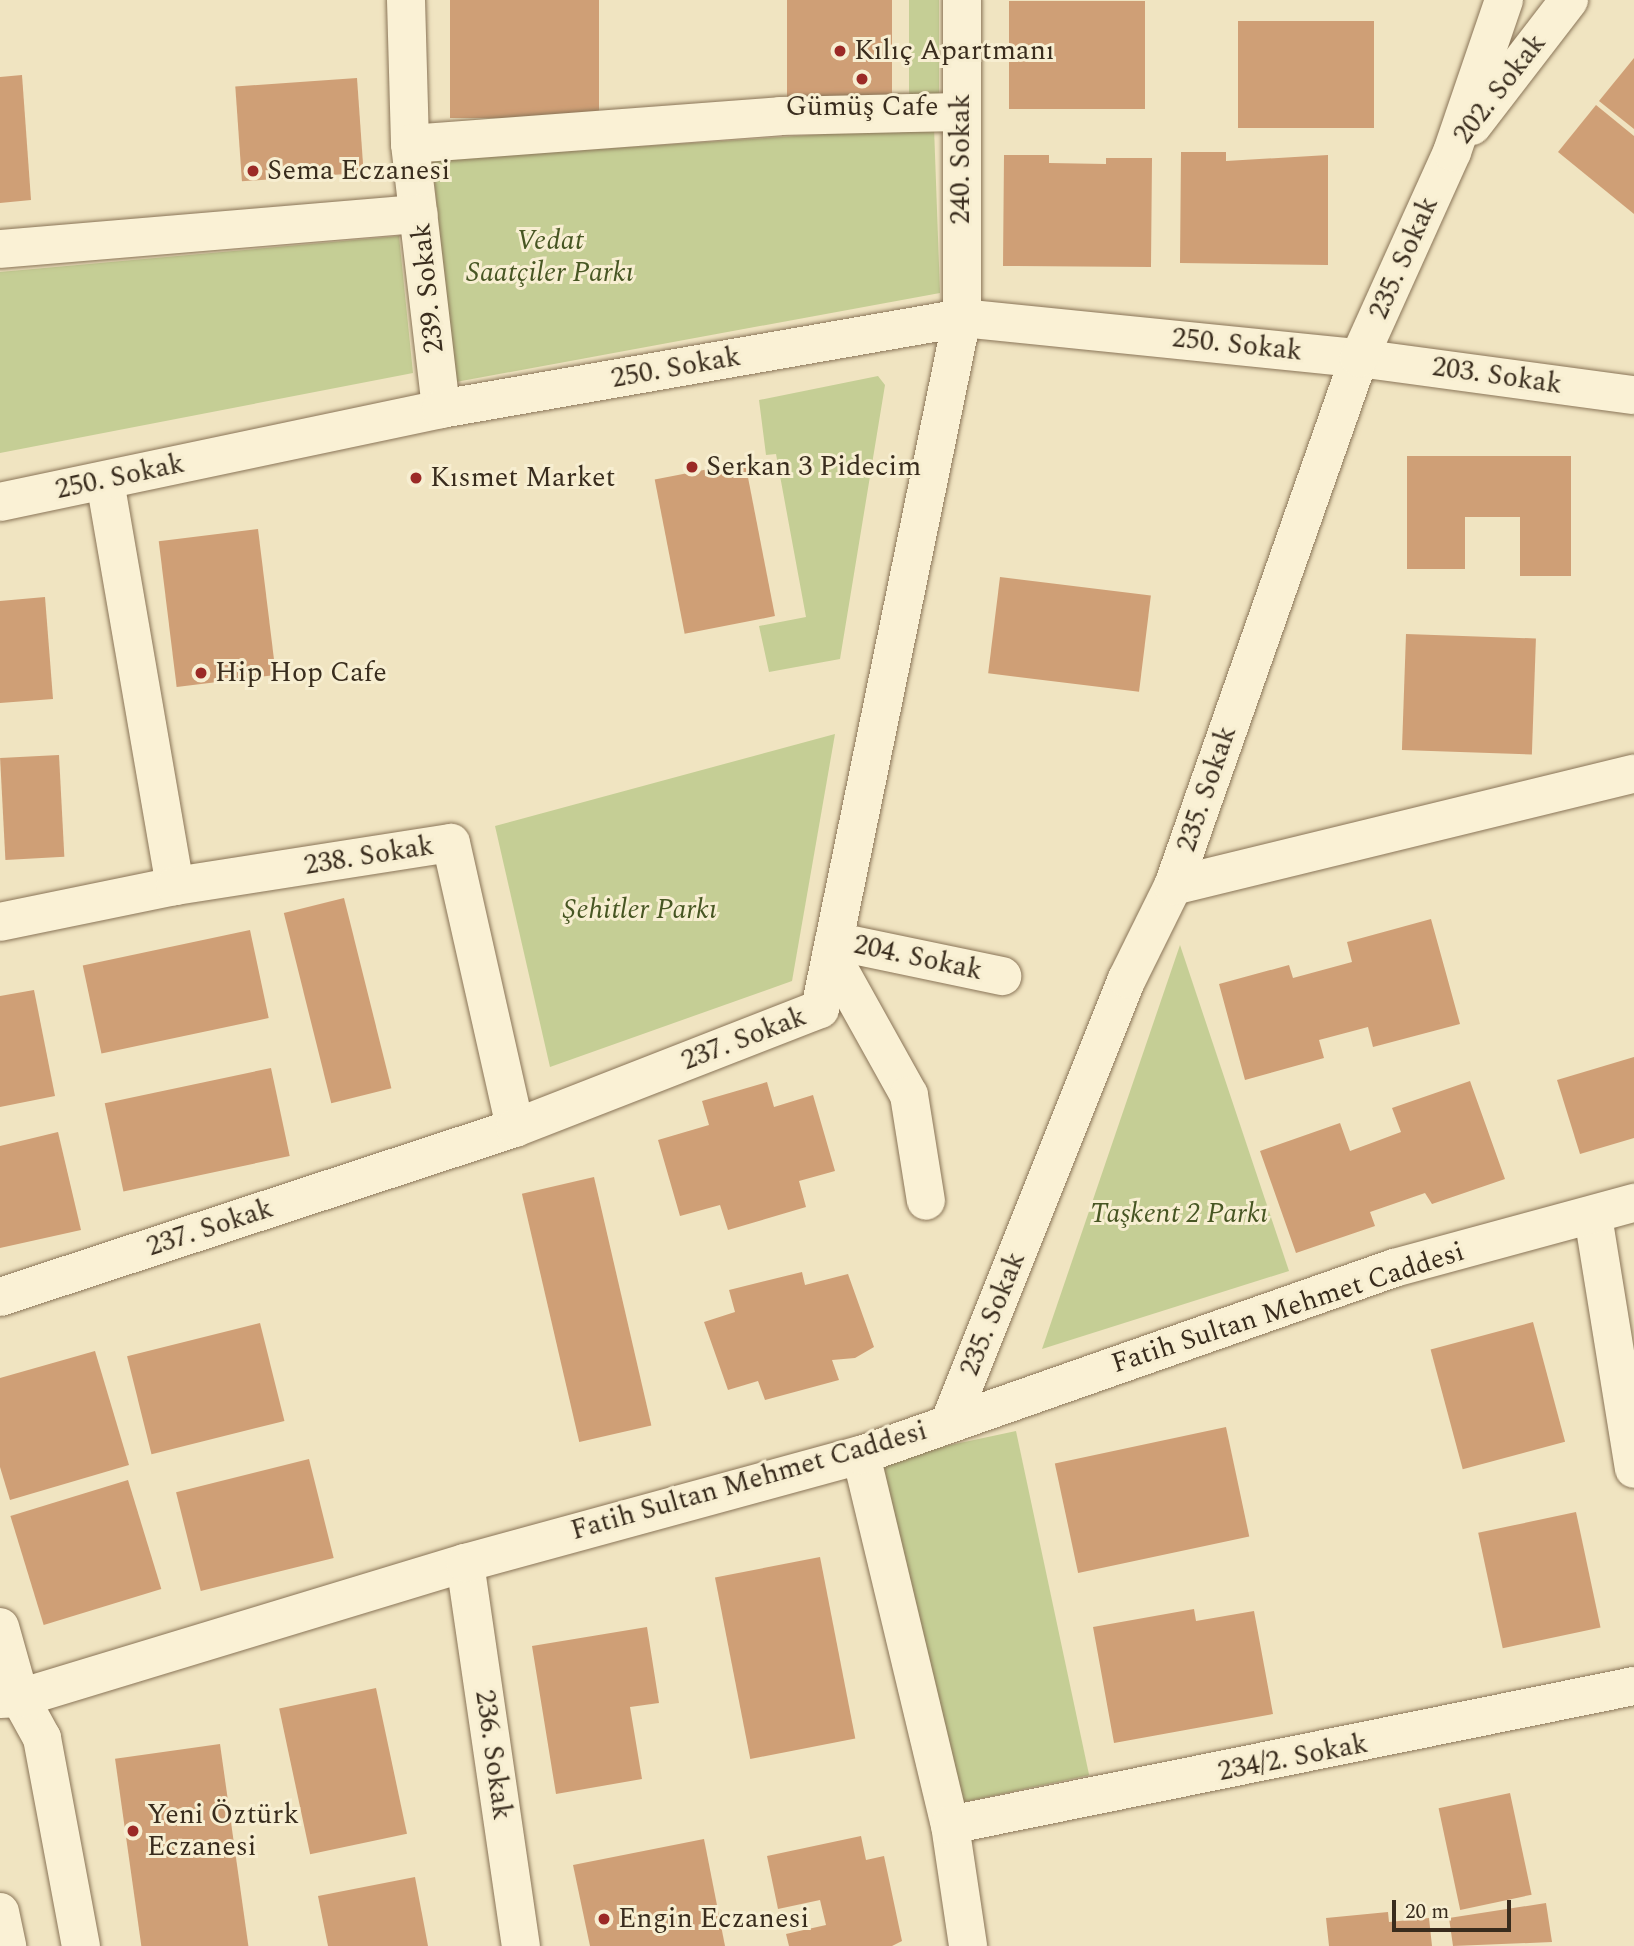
<!DOCTYPE html>
<meta charset="utf-8">
<style>
body{margin:0}
#map{position:relative;width:1634px;height:1946px;overflow:hidden;background:#f0e4c1;font-family:Spectral,serif}
div>[style]{position:absolute}
.green>*{inset:0;background:#c5ce95;transform-origin:0 0}
.building>*{inset:0;background:#cf9f76;transform-origin:0 0}
.roads{filter:drop-shadow(0 0 2px #8a7558) drop-shadow(0 0 2px #8a7558)}
.minor>*{height:38px;margin:-19px;padding:0 19px;transform-origin:19px;border-radius:19px;background:#faf1d5}
.secondary>*{height:38px;margin:-19px;padding:0 19px;transform-origin:19px;border-radius:19px;background:#faf1d5}
.dots>*{width:19px;height:19px;translate:-50% -50%;box-sizing:border-box;border:4px solid #f7eed1;border-radius:50%}
span{translate:-50% -50%;white-space:nowrap;text-align:center;line-height:1.15;-webkit-text-stroke:6px #f7eed1;paint-order:stroke}
.poi-label{font-size:28px;color:#392c1d}
.left{translate:0 -50%;text-align:left}
.street-label{font-size:28px;color:#392c1d}
.park-label{font-size:28px;color:#475623;font-style:italic}
.scale{position:absolute;left:1392px;top:1900px;width:119px;height:32px;box-sizing:border-box;border:4px solid #392c1d;border-top:0;padding-left:9px;font-size:21px;line-height:24px;white-space:nowrap;color:#392c1d;-webkit-text-stroke:5px #f7eed1;paint-order:stroke}
</style>
<div id="map">
<div class="green">
<i style="left:909px;top:0;width:30px;height:101px"></i>
<i style="clip-path:polygon(934px 127px,940px 293px,456px 382px,432px 160px)"></i>
<i style="clip-path:polygon(399px 236px,413px 373px,0 453px,0 272px)"></i>
<i style="clip-path:polygon(878px 376px,885px 385px,840px 659px,769px 672px,759px 626px,806px 617px,776px 454px,766px 455px,759px 400px)"></i>
<i style="clip-path:polygon(835px 734px,792px 981px,550px 1067px,495px 826px)"></i>
<i style="clip-path:polygon(1180px 945px,1289px 1271px,1042px 1349px)"></i>
<i style="left:1016px;top:1431px;width:352px;height:139px;rotate:78deg"></i>
</div>
<div class="building">
<i style="left:450px;top:0;width:149px;height:118px"></i>
<i style="left:787px;top:0;width:105px;height:103px"></i>
<i style="left:1009px;top:1px;width:136px;height:108px"></i>
<i style="left:1238px;top:21px;width:136px;height:107px"></i>
<i style="clip-path:polygon(1634px 58px,1634px 129px,1599px 101px)"></i>
<i style="clip-path:polygon(22px 75px,31px 200px,0 203px,0 77px)"></i>
<i style="left:357px;top:78px;width:95px;height:122px;rotate:86deg"></i>
<i style="clip-path:polygon(1596px 105px,1634px 136px,1634px 214px,1558px 152px)"></i>
<i style="clip-path:polygon(1181px 152px,1226px 152px,1226px 161px,1328px 155px,1328px 265px,1180px 263px)"></i>
<i style="clip-path:polygon(1004px 155px,1049px 155px,1049px 163px,1106px 164px,1106px 158px,1152px 158px,1151px 267px,1003px 266px)"></i>
<i style="clip-path:polygon(1407px 456px,1571px 456px,1571px 576px,1520px 576px,1520px 517px,1465px 517px,1465px 569px,1407px 569px)"></i>
<i style="left:745px;top:462px;width:157px;height:92px;rotate:79deg"></i>
<i style="left:258px;top:529px;width:147px;height:100px;rotate:83deg"></i>
<i style="left:1000px;top:577px;width:152px;height:97px;rotate:7deg"></i>
<i style="clip-path:polygon(45px 597px,53px 699px,0 703px,0 601px)"></i>
<i style="left:1406px;top:634px;width:130px;height:116px;rotate:2deg"></i>
<i style="left:59px;top:755px;width:102px;height:59px;rotate:87deg"></i>
<i style="left:344px;top:898px;width:196px;height:62px;rotate:76deg"></i>
<i style="clip-path:polygon(1431px 919px,1460px 1024px,1373px 1047px,1368px 1027px,1319px 1040px,1324px 1058px,1245px 1080px,1219px 984px,1289px 965px,1293px 978px,1352px 962px,1347px 942px)"></i>
<i style="left:250px;top:930px;width:90px;height:171px;rotate:78deg"></i>
<i style="clip-path:polygon(34px 990px,55px 1096px,0 1107px,0 996px)"></i>
<i style="clip-path:polygon(1634px 1057px,1634px 1138px,1580px 1154px,1557px 1080px)"></i>
<i style="left:271px;top:1068px;width:90px;height:170px;rotate:78deg"></i>
<i style="clip-path:polygon(1470px 1081px,1505px 1179px,1432px 1204px,1425px 1193px,1370px 1212px,1375px 1226px,1296px 1253px,1260px 1151px,1340px 1123px,1350px 1151px,1401px 1132px,1392px 1108px)"></i>
<i style="clip-path:polygon(767px 1082px,774px 1107px,813px 1095px,835px 1171px,799px 1181px,806px 1207px,728px 1230px,720px 1205px,680px 1216px,658px 1140px,709px 1125px,702px 1101px)"></i>
<i style="clip-path:polygon(58px 1132px,81px 1230px,0 1248px,0 1146px)"></i>
<i style="left:594px;top:1177px;width:255px;height:74px;rotate:77deg"></i>
<i style="clip-path:polygon(802px 1272px,805px 1285px,848px 1274px,874px 1347px,855px 1358px,832px 1360px,839px 1380px,765px 1400px,758px 1381px,728px 1390px,704px 1322px,735px 1312px,729px 1290px)"></i>
<i style="left:1533px;top:1322px;width:124px;height:106px;rotate:75deg"></i>
<i style="left:260px;top:1323px;width:101px;height:137px;rotate:76deg"></i>
<i style="clip-path:polygon(95px 1351px,129px 1465px,10px 1500px,0 1467px,0 1378px)"></i>
<i style="left:1226px;top:1427px;width:112px;height:175px;rotate:78deg"></i>
<i style="left:309px;top:1459px;width:102px;height:137px;rotate:76deg"></i>
<i style="left:128px;top:1480px;width:114px;height:123px;rotate:73deg"></i>
<i style="left:1576px;top:1512px;width:118px;height:100px;rotate:78deg"></i>
<i style="left:820px;top:1557px;width:185px;height:107px;rotate:79deg"></i>
<i style="clip-path:polygon(1194px 1609px,1196px 1621px,1254px 1611px,1273px 1714px,1114px 1743px,1093px 1627px)"></i>
<i style="clip-path:polygon(647px 1627px,659px 1703px,630px 1707px,642px 1779px,556px 1794px,532px 1646px)"></i>
<i style="left:376px;top:1688px;width:149px;height:99px;rotate:78deg"></i>
<i style="left:220px;top:1744px;width:204px;height:106px;rotate:82deg"></i>
<i style="left:1510px;top:1793px;width:104px;height:73px;rotate:78deg"></i>
<i style="clip-path:polygon(861px 1836px,866px 1860px,884px 1856px,902px 1941px,892px 1946px,789px 1946px,786px 1934px,826px 1925px,820px 1900px,778px 1909px,767px 1856px)"></i>
<i style="clip-path:polygon(704px 1839px,725px 1946px,590px 1946px,573px 1865px)"></i>
<i style="clip-path:polygon(415px 1877px,428px 1946px,328px 1946px,318px 1896px)"></i>
<i style="clip-path:polygon(1546px 1903px,1552px 1942px,1453px 1946px,1449px 1918px)"></i>
<i style="clip-path:polygon(1388px 1912px,1389px 1922px,1429px 1918px,1432px 1946px,1329px 1946px,1326px 1918px)"></i>
</div>
<div class="roads">
<div class="minor">
<i style="left:406px;top:0;width:144px;rotate:88.4deg"></i>
<i style="left:410px;top:144px;width:267px;rotate:83.3deg"></i>
<i style="left:1472px;top:126px;width:159px;rotate:-52.4deg"></i>
<i style="left:410px;top:144px;width:371px;rotate:-4.3deg"></i>
<i style="left:780px;top:116px;width:181px;rotate:-1.3deg"></i>
<i style="left:0;top:249px;width:420px;rotate:-4.8deg"></i>
<i style="left:105px;top:481px;width:411px;rotate:80.2deg"></i>
<i style="left:0;top:502px;width:451px;rotate:-11.9deg"></i>
<i style="left:441px;top:409px;width:529px;rotate:-9.91deg"></i>
<i style="left:962px;top:318px;width:399px;rotate:5.8deg"></i>
<i style="left:1359px;top:358px;width:277px;rotate:7.7deg"></i>
<i style="left:1173px;top:886px;width:474px;rotate:-13.7deg"></i>
<i style="left:0;top:922px;width:179px;rotate:-11.6deg"></i>
<i style="left:175px;top:886px;width:279px;rotate:-8.9deg"></i>
<i style="left:451px;top:843px;width:292px;rotate:77.3deg"></i>
<i style="left:834px;top:941px;width:172px;rotate:11.8deg"></i>
<i style="left:831px;top:955px;width:160px;rotate:60.9deg"></i>
<i style="left:909px;top:1095px;width:107px;rotate:80.9deg"></i>
<i style="left:1593px;top:1216px;width:256px;rotate:80.8deg"></i>
<i style="left:0;top:1297px;width:542px;rotate:-18.17deg"></i>
<i style="left:515px;top:1128px;width:327px;rotate:-21.3deg"></i>
<i style="left:820px;top:1009px;width:705px;rotate:-78.39deg"></i>
<i style="left:962px;top:318px;width:318px;rotate:-90deg"></i>
<i style="left:950px;top:1421px;width:476px;rotate:-68.2deg"></i>
<i style="left:1127px;top:979px;width:104px;rotate:-63.7deg"></i>
<i style="left:1173px;top:886px;width:560px;rotate:-70.59deg"></i>
<i style="left:1359px;top:358px;width:226px;rotate:-65.7deg"></i>
<i style="left:1452px;top:152px;width:161px;rotate:-71.1deg"></i>
<i style="left:861px;top:1455px;width:381px;rotate:76.5deg"></i>
<i style="left:950px;top:1825px;width:122px;rotate:81.5deg"></i>
<i style="left:465px;top:1563px;width:387px;rotate:81.7deg"></i>
<i style="left:0;top:1627px;width:74px;rotate:74.3deg"></i>
<i style="left:950px;top:1825px;width:698px;rotate:-11.49deg"></i>
</div>
<div class="secondary">
<i style="left:20px;top:1698px;width:46px;rotate:61.2deg"></i>
<i style="left:42px;top:1738px;width:212px;rotate:79.4deg"></i>
<i style="left:0;top:1699px;width:20px;rotate:-3deg"></i>
<i style="left:20px;top:1698px;width:465px;rotate:-16.9deg"></i>
<i style="left:465px;top:1563px;width:410px;rotate:-15.3deg"></i>
<i style="left:861px;top:1455px;width:565px;rotate:-19.33deg"></i>
<i style="left:1394px;top:1268px;width:249px;rotate:-15.2deg"></i>
<i style="left:0;top:1912px;width:35px;rotate:78deg"></i>
</div>
</div>
<div class="dots">
<i style="left:840px;top:51px;background:#9b2a26"></i>
<i style="left:862px;top:79px;background:#9b2a26"></i>
<i style="left:253px;top:171px;background:#9b2a26"></i>
<i style="left:692px;top:467px;background:#9b2a26"></i>
<i style="left:416px;top:478px;background:#9b2a26"></i>
<i style="left:201px;top:673px;background:#9b2a26"></i>
<i style="left:133px;top:1831px;background:#9b2a26"></i>
<i style="left:604px;top:1919px;background:#9b2a26"></i>
</div>
<div class="poi-label">
<span class="left" style="left:854px;top:51px">Kılıç Apartmanı</span>
<span style="left:862px;top:107px">Gümüş Cafe</span>
<span class="left" style="left:267px;top:171px">Sema Eczanesi</span>
<span class="left" style="left:706px;top:467px">Serkan 3 Pidecim</span>
<span class="left" style="left:430px;top:478px">Kısmet Market</span>
<span class="left" style="left:215px;top:673px">Hip Hop Cafe</span>
<span class="left" style="left:147px;top:1831px">Yeni Öztürk<br>Eczanesi</span>
<span class="left" style="left:618px;top:1919px">Engin Eczanesi</span>
</div>
<div class="street-label">
<span style="left:1500px;top:89px;rotate:-52deg">202. Sokak</span>
<span style="left:961px;top:159px;rotate:-90deg">240. Sokak</span>
<span style="left:1404px;top:258px;rotate:-66deg">235. Sokak</span>
<span style="left:428px;top:288px;rotate:-96deg">239. Sokak</span>
<span style="left:1237px;top:345px;rotate:6deg">250. Sokak</span>
<span style="left:676px;top:368px;rotate:-10deg">250. Sokak</span>
<span style="left:1497px;top:376px;rotate:8deg">203. Sokak</span>
<span style="left:120px;top:477px;rotate:-12deg">250. Sokak</span>
<span style="left:1207px;top:789px;rotate:-71deg">235. Sokak</span>
<span style="left:369px;top:856px;rotate:-9deg">238. Sokak</span>
<span style="left:918px;top:958px;rotate:12deg">204. Sokak</span>
<span style="left:744px;top:1039px;rotate:-21deg">237. Sokak</span>
<span style="left:210px;top:1228px;rotate:-18deg">237. Sokak</span>
<span style="left:1288px;top:1308px;rotate:-18deg">Fatih Sultan Mehmet Caddesi</span>
<span style="left:993px;top:1314px;rotate:-68deg">235. Sokak</span>
<span style="left:749px;top:1481px;rotate:-16deg">Fatih Sultan Mehmet Caddesi</span>
<span style="left:493px;top:1755px;rotate:82deg">236. Sokak</span>
<span style="left:1293px;top:1758px;rotate:-11deg">234/2. Sokak</span>
</div>
<div class="park-label">
<span style="left:550px;top:257px">Vedat<br>Saatçiler Parkı</span>
<span style="left:640px;top:910px">Şehitler Parkı</span>
<span style="left:1179px;top:1214px">Taşkent 2 Parkı</span>
</div>
<div class="scale">20 m</div>
</div>
